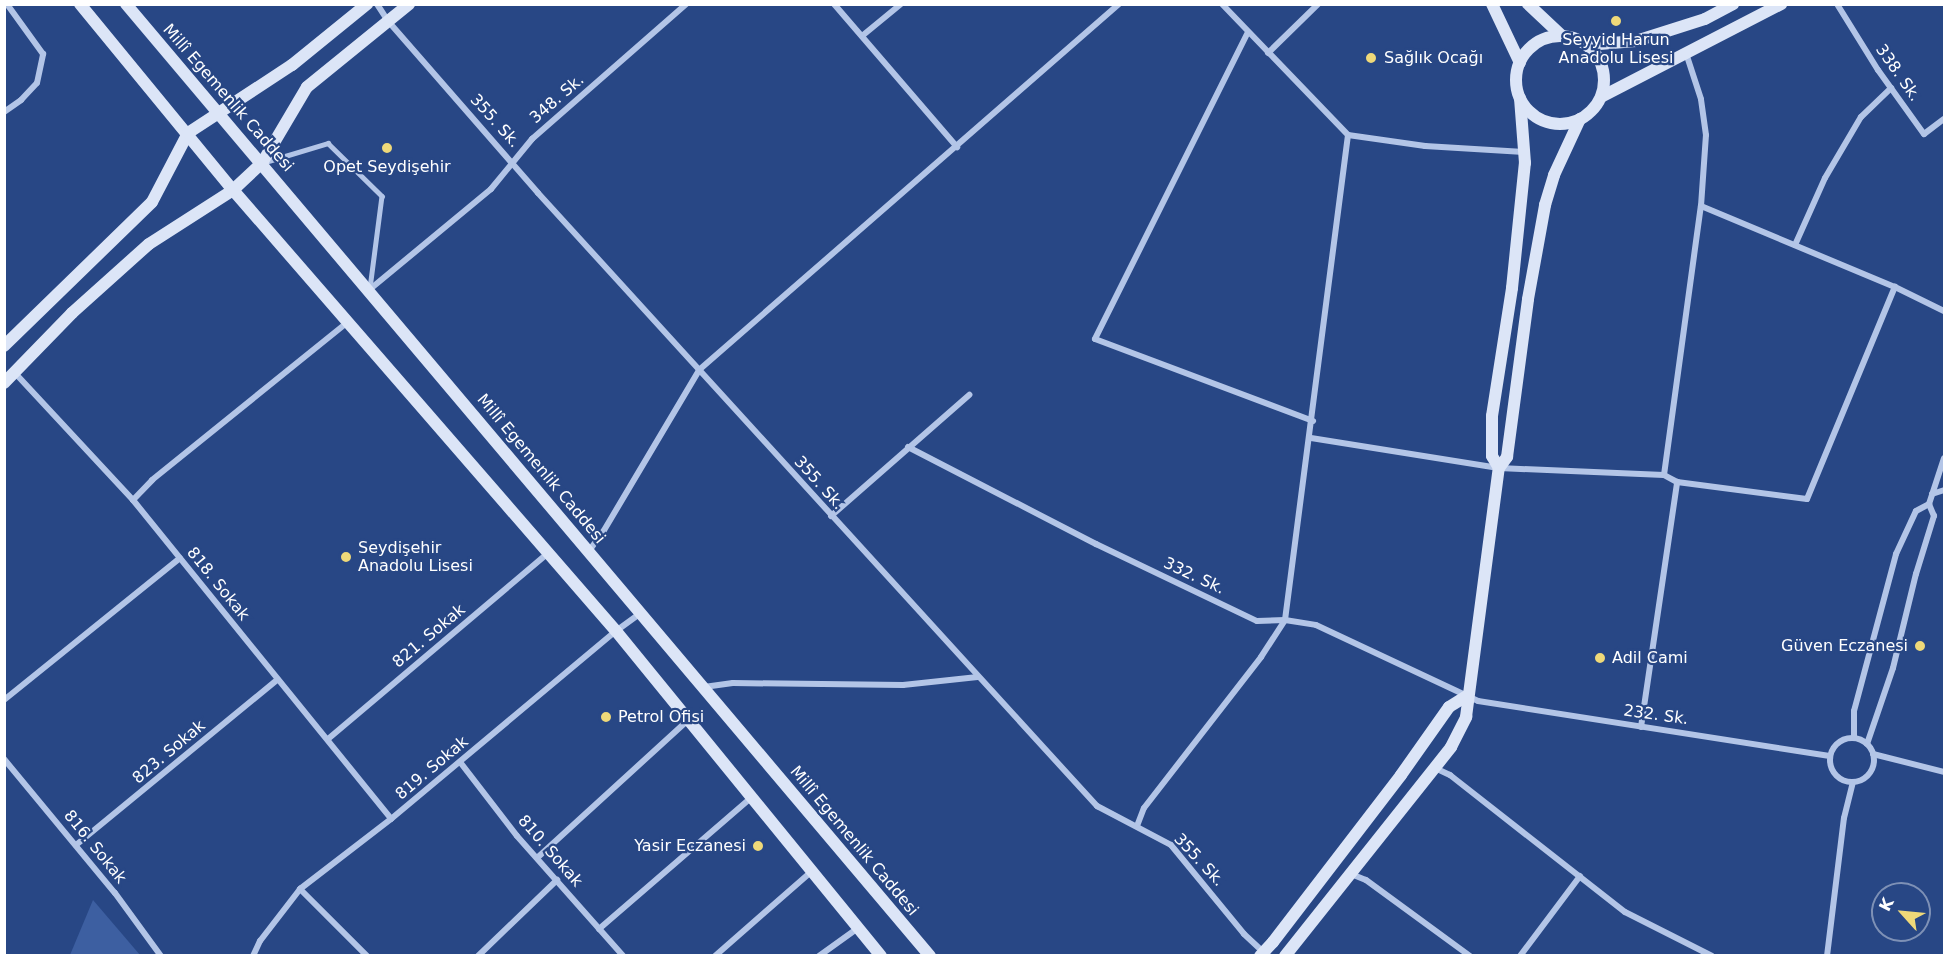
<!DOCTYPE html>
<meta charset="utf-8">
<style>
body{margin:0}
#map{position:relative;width:1949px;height:960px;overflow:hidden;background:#284785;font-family:"DejaVu Sans",sans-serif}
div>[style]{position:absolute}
.green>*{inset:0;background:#3d5fa1}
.lane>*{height:4.5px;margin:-2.25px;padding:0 2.25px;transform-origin:2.25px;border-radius:2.25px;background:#b3c5e7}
.street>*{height:6px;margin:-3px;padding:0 3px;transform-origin:3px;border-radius:3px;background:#b3c5e7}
.street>.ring{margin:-3px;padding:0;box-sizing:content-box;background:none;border:6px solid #b3c5e7;border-radius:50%}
.secondary>*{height:12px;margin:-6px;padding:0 6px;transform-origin:6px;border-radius:6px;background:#dce5f7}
.secondary>.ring{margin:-6px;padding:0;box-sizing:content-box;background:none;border:12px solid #dce5f7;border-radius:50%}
.dots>*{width:16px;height:16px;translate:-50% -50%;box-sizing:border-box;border:3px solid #284785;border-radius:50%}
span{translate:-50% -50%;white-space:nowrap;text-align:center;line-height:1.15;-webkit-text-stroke:4.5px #284785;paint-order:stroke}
.poi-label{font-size:16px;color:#fff}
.left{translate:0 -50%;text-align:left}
.right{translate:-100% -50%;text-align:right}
.street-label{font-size:16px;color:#fff}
.frame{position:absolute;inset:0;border:6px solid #fff;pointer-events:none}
.north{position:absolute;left:1871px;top:882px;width:60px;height:60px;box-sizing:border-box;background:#284785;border:2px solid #7e91b6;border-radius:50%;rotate:297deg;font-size:16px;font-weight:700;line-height:24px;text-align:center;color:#fff}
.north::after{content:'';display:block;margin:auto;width:21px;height:27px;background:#efd979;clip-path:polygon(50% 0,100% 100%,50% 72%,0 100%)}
</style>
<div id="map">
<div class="green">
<i style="clip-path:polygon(93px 900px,140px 955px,70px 955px)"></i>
</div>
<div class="lane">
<i style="left:265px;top:162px;width:66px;rotate:-16.8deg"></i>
<i style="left:328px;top:143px;width:76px;rotate:44.5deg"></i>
<i style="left:382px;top:196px;width:93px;rotate:97.4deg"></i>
</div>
<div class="street">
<i style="left:377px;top:4px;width:20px;rotate:57deg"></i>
<i style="left:388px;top:21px;width:228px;rotate:48.9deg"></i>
<i style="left:538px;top:193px;width:830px;rotate:47.64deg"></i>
<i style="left:1097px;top:806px;width:84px;rotate:27.8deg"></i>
<i style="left:1171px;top:845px;width:115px;rotate:50.6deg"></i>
<i style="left:1244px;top:934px;width:26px;rotate:43deg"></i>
<i style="left:834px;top:4px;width:189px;rotate:49.3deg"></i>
<i style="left:1222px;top:4px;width:182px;rotate:46.1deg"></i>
<i style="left:1348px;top:135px;width:78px;rotate:8.1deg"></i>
<i style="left:1425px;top:146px;width:99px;rotate:3.5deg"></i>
<i style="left:1837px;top:4px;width:78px;rotate:58.2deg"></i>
<i style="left:1878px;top:70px;width:79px;rotate:54.3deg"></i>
<i style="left:1924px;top:134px;width:25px;rotate:-37deg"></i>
<i style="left:1248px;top:32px;width:343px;rotate:116.5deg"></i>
<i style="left:1095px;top:339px;width:233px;rotate:20.6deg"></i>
<i style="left:862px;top:36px;width:50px;rotate:-39.4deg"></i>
<i style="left:1268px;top:53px;width:70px;rotate:-44.4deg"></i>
<i style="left:4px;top:112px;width:21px;rotate:-35deg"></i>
<i style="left:21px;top:100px;width:23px;rotate:-47deg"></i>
<i style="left:37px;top:83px;width:30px;rotate:-78deg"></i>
<i style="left:43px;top:54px;width:62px;rotate:-125.8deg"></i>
<i style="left:1701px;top:206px;width:210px;rotate:22.7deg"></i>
<i style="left:1895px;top:287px;width:55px;rotate:26.1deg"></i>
<i style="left:1795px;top:245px;width:73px;rotate:-65.9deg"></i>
<i style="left:1825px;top:178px;width:71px;rotate:-59.5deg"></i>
<i style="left:1861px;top:117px;width:42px;rotate:-44deg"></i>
<i style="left:369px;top:290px;width:158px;rotate:-39.6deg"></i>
<i style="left:491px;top:189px;width:65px;rotate:-50.6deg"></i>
<i style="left:532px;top:139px;width:205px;rotate:-41.2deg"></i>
<i style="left:15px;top:373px;width:173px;rotate:47.1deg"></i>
<i style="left:133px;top:500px;width:410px;rotate:51deg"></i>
<i style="left:1311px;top:438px;width:190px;rotate:9.1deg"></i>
<i style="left:1499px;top:468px;width:165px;rotate:2.4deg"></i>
<i style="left:1664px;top:475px;width:272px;rotate:-82.2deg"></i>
<i style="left:1701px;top:206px;width:71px;rotate:-86deg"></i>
<i style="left:1706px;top:135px;width:36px;rotate:-98deg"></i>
<i style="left:1701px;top:99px;width:48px;rotate:-108.1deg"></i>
<i style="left:908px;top:447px;width:212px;rotate:27.3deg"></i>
<i style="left:1096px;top:544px;width:178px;rotate:25.6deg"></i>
<i style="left:1257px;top:621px;width:28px;rotate:-2deg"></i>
<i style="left:1285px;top:620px;width:31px;rotate:9deg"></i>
<i style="left:1316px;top:625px;width:179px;rotate:25.1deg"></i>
<i style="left:1478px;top:701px;width:356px;rotate:8.9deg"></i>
<i style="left:1677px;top:482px;width:131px;rotate:7.5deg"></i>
<i style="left:1807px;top:499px;width:230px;rotate:-67.5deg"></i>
<i style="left:1932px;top:494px;width:13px;rotate:-18deg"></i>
<i style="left:133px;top:500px;width:28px;rotate:-46deg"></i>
<i style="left:152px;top:480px;width:252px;rotate:-38.9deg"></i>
<i style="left:1929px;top:504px;width:48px;rotate:-71.9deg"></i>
<i style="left:831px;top:516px;width:184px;rotate:-41.2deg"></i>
<i style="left:589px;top:551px;width:24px;rotate:-54deg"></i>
<i style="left:603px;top:532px;width:188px;rotate:-59.3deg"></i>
<i style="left:699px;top:370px;width:557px;rotate:-41.07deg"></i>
<i style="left:704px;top:687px;width:29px;rotate:-8deg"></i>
<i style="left:733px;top:683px;width:170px;rotate:0.7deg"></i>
<i style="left:903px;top:685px;width:75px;rotate:-6.1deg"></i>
<i style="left:4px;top:700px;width:226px;rotate:-38.9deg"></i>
<i style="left:1641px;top:727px;width:248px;rotate:-81.6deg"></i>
<i style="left:1677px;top:482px;width:15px;rotate:-152deg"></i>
<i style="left:1854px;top:737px;width:26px;rotate:-90deg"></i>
<i style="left:1854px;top:711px;width:163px;rotate:-75deg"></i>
<i style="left:1896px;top:554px;width:47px;rotate:-65.1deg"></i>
<i style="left:1916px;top:511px;width:15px;rotate:-28deg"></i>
<i class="ring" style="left:1830px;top:738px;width:38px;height:38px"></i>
<i style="left:328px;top:739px;width:288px;rotate:-40.2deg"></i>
<i style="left:1867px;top:744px;width:80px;rotate:-71.1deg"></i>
<i style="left:1893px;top:668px;width:97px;rotate:-76.3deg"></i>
<i style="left:1916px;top:574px;width:61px;rotate:-72.8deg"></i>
<i style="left:1934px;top:516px;width:13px;rotate:-113deg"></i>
<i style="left:1873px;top:754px;width:73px;rotate:14.2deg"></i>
<i style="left:4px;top:759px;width:174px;rotate:50.4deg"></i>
<i style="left:115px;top:893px;width:78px;rotate:53.9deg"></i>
<i style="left:460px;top:762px;width:93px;rotate:52.4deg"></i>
<i style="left:517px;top:836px;width:160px;rotate:48.5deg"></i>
<i style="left:1435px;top:768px;width:17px;rotate:25deg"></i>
<i style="left:1450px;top:775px;width:222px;rotate:38.1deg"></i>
<i style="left:1625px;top:912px;width:97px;rotate:26.8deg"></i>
<i style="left:1137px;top:826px;width:19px;rotate:-69deg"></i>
<i style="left:1144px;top:808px;width:191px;rotate:-52.2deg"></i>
<i style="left:1261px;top:657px;width:44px;rotate:-57deg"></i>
<i style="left:1285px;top:620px;width:489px;rotate:-82.6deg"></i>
<i style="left:76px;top:845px;width:261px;rotate:-39.4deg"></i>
<i style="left:537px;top:858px;width:205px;rotate:-42.4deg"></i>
<i style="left:1351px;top:874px;width:16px;rotate:22deg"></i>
<i style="left:1366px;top:880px;width:129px;rotate:36.2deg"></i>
<i style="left:300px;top:889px;width:95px;rotate:45deg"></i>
<i style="left:599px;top:929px;width:202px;rotate:-40.8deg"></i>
<i style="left:253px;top:956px;width:17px;rotate:-65deg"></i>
<i style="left:260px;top:941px;width:66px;rotate:-52.4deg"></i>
<i style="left:300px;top:889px;width:115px;rotate:-37.6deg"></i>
<i style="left:391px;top:819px;width:293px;rotate:-39.9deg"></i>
<i style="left:616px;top:631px;width:31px;rotate:-36deg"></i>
<i style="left:478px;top:956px;width:110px;rotate:-43.9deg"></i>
<i style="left:715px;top:956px;width:129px;rotate:-41.2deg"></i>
<i style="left:819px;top:956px;width:48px;rotate:-35.7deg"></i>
<i style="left:1520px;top:956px;width:100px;rotate:-53.1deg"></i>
<i style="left:1827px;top:956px;width:139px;rotate:-83deg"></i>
<i style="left:1844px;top:818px;width:37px;rotate:-76deg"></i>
</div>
<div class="secondary">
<i style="left:80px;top:4px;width:241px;rotate:50.6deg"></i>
<i style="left:233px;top:190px;width:584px;rotate:49.03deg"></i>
<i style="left:616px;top:631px;width:419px;rotate:50.8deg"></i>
<i style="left:126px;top:4px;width:1246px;rotate:49.82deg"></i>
<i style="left:1492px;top:4px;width:65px;rotate:64.6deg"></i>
<i style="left:1528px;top:4px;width:47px;rotate:43.3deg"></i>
<i class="ring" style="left:1516px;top:36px;width:76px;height:76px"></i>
<i style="left:1587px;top:45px;width:49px;rotate:-4.7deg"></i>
<i style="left:1636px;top:41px;width:72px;rotate:-17.7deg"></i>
<i style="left:1705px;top:19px;width:32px;rotate:-28deg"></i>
<i style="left:1601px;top:97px;width:203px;rotate:-27.3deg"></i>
<i style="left:4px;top:346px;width:206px;rotate:-44.2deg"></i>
<i style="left:152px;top:202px;width:78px;rotate:-62.4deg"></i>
<i style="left:188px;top:133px;width:124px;rotate:-33.2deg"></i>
<i style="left:292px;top:65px;width:97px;rotate:-39.1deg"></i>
<i style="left:4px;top:383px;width:98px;rotate:-45.8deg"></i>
<i style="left:72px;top:313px;width:103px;rotate:-41.9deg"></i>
<i style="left:149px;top:244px;width:100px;rotate:-32.7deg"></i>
<i style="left:233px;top:190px;width:40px;rotate:-43deg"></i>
<i style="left:262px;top:163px;width:88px;rotate:-59.4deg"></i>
<i style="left:307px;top:87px;width:132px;rotate:-39.1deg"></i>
<i style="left:1499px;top:468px;width:14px;rotate:-120deg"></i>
<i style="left:1492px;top:456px;width:40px;rotate:-90deg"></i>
<i style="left:1492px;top:416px;width:130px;rotate:-81.1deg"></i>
<i style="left:1512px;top:288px;width:126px;rotate:-84.1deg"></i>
<i style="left:1525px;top:163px;width:65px;rotate:-94.4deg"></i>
<i style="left:1260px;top:956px;width:19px;rotate:-47deg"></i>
<i style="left:1273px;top:942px;width:210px;rotate:-52.5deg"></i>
<i style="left:1401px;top:775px;width:83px;rotate:-54.8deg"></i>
<i style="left:1449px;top:707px;width:22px;rotate:-32deg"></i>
<i style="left:1285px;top:956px;width:267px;rotate:-51.5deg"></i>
<i style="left:1451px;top:747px;width:34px;rotate:-63deg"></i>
<i style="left:1466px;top:717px;width:251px;rotate:-82.5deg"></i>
<i style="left:1499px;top:468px;width:14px;rotate:-54deg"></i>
<i style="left:1507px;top:457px;width:159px;rotate:-82.4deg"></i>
<i style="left:1528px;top:299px;width:96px;rotate:-79.7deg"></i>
<i style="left:1545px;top:205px;width:31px;rotate:-73deg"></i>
<i style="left:1554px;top:175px;width:62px;rotate:-65.1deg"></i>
</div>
<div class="dots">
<i style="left:1616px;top:21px;background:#efd979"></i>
<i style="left:1371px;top:58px;background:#efd979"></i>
<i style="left:387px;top:148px;background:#efd979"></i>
<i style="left:346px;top:557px;background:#efd979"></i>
<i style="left:1920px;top:646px;background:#efd979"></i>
<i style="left:1600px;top:658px;background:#efd979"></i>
<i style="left:606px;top:717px;background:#efd979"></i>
<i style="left:758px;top:846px;background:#efd979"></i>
</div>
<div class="poi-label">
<span style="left:1616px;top:49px">Seyyid Harun<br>Anadolu Lisesi</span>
<span class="left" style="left:1384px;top:58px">Sağlık Ocağı</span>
<span style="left:387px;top:167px">Opet Seydişehir</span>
<span class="left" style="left:358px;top:557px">Seydişehir<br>Anadolu Lisesi</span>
<span class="right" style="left:1908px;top:646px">Güven Eczanesi</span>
<span class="left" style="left:1612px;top:658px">Adil Cami</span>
<span class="left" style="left:618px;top:717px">Petrol Ofisi</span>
<span class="right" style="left:746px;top:846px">Yasir Eczanesi</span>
</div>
<div class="street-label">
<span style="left:1898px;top:73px;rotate:55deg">338. Sk.</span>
<span style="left:228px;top:98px;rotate:49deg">Millî Egemenlik Caddesi</span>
<span style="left:557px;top:99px;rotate:-41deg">348. Sk.</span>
<span style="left:495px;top:121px;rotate:48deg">355. Sk.</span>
<span style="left:541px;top:469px;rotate:50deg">Millî Egemenlik Caddesi</span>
<span style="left:819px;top:483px;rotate:48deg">355. Sk.</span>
<span style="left:1194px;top:576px;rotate:25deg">332. Sk.</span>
<span style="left:218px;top:584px;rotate:51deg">818. Sokak</span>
<span style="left:429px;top:636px;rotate:-40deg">821. Sokak</span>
<span style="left:1656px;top:715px;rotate:8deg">232. Sk.</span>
<span style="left:169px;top:752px;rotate:-40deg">823. Sokak</span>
<span style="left:432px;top:768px;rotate:-40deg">819. Sokak</span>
<span style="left:854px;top:841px;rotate:50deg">Millî Egemenlik Caddesi</span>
<span style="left:95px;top:847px;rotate:51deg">816. Sokak</span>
<span style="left:550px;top:851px;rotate:49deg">810. Sokak</span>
<span style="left:1199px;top:860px;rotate:47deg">355. Sk.</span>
</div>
<div class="frame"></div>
<div class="north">K</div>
</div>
